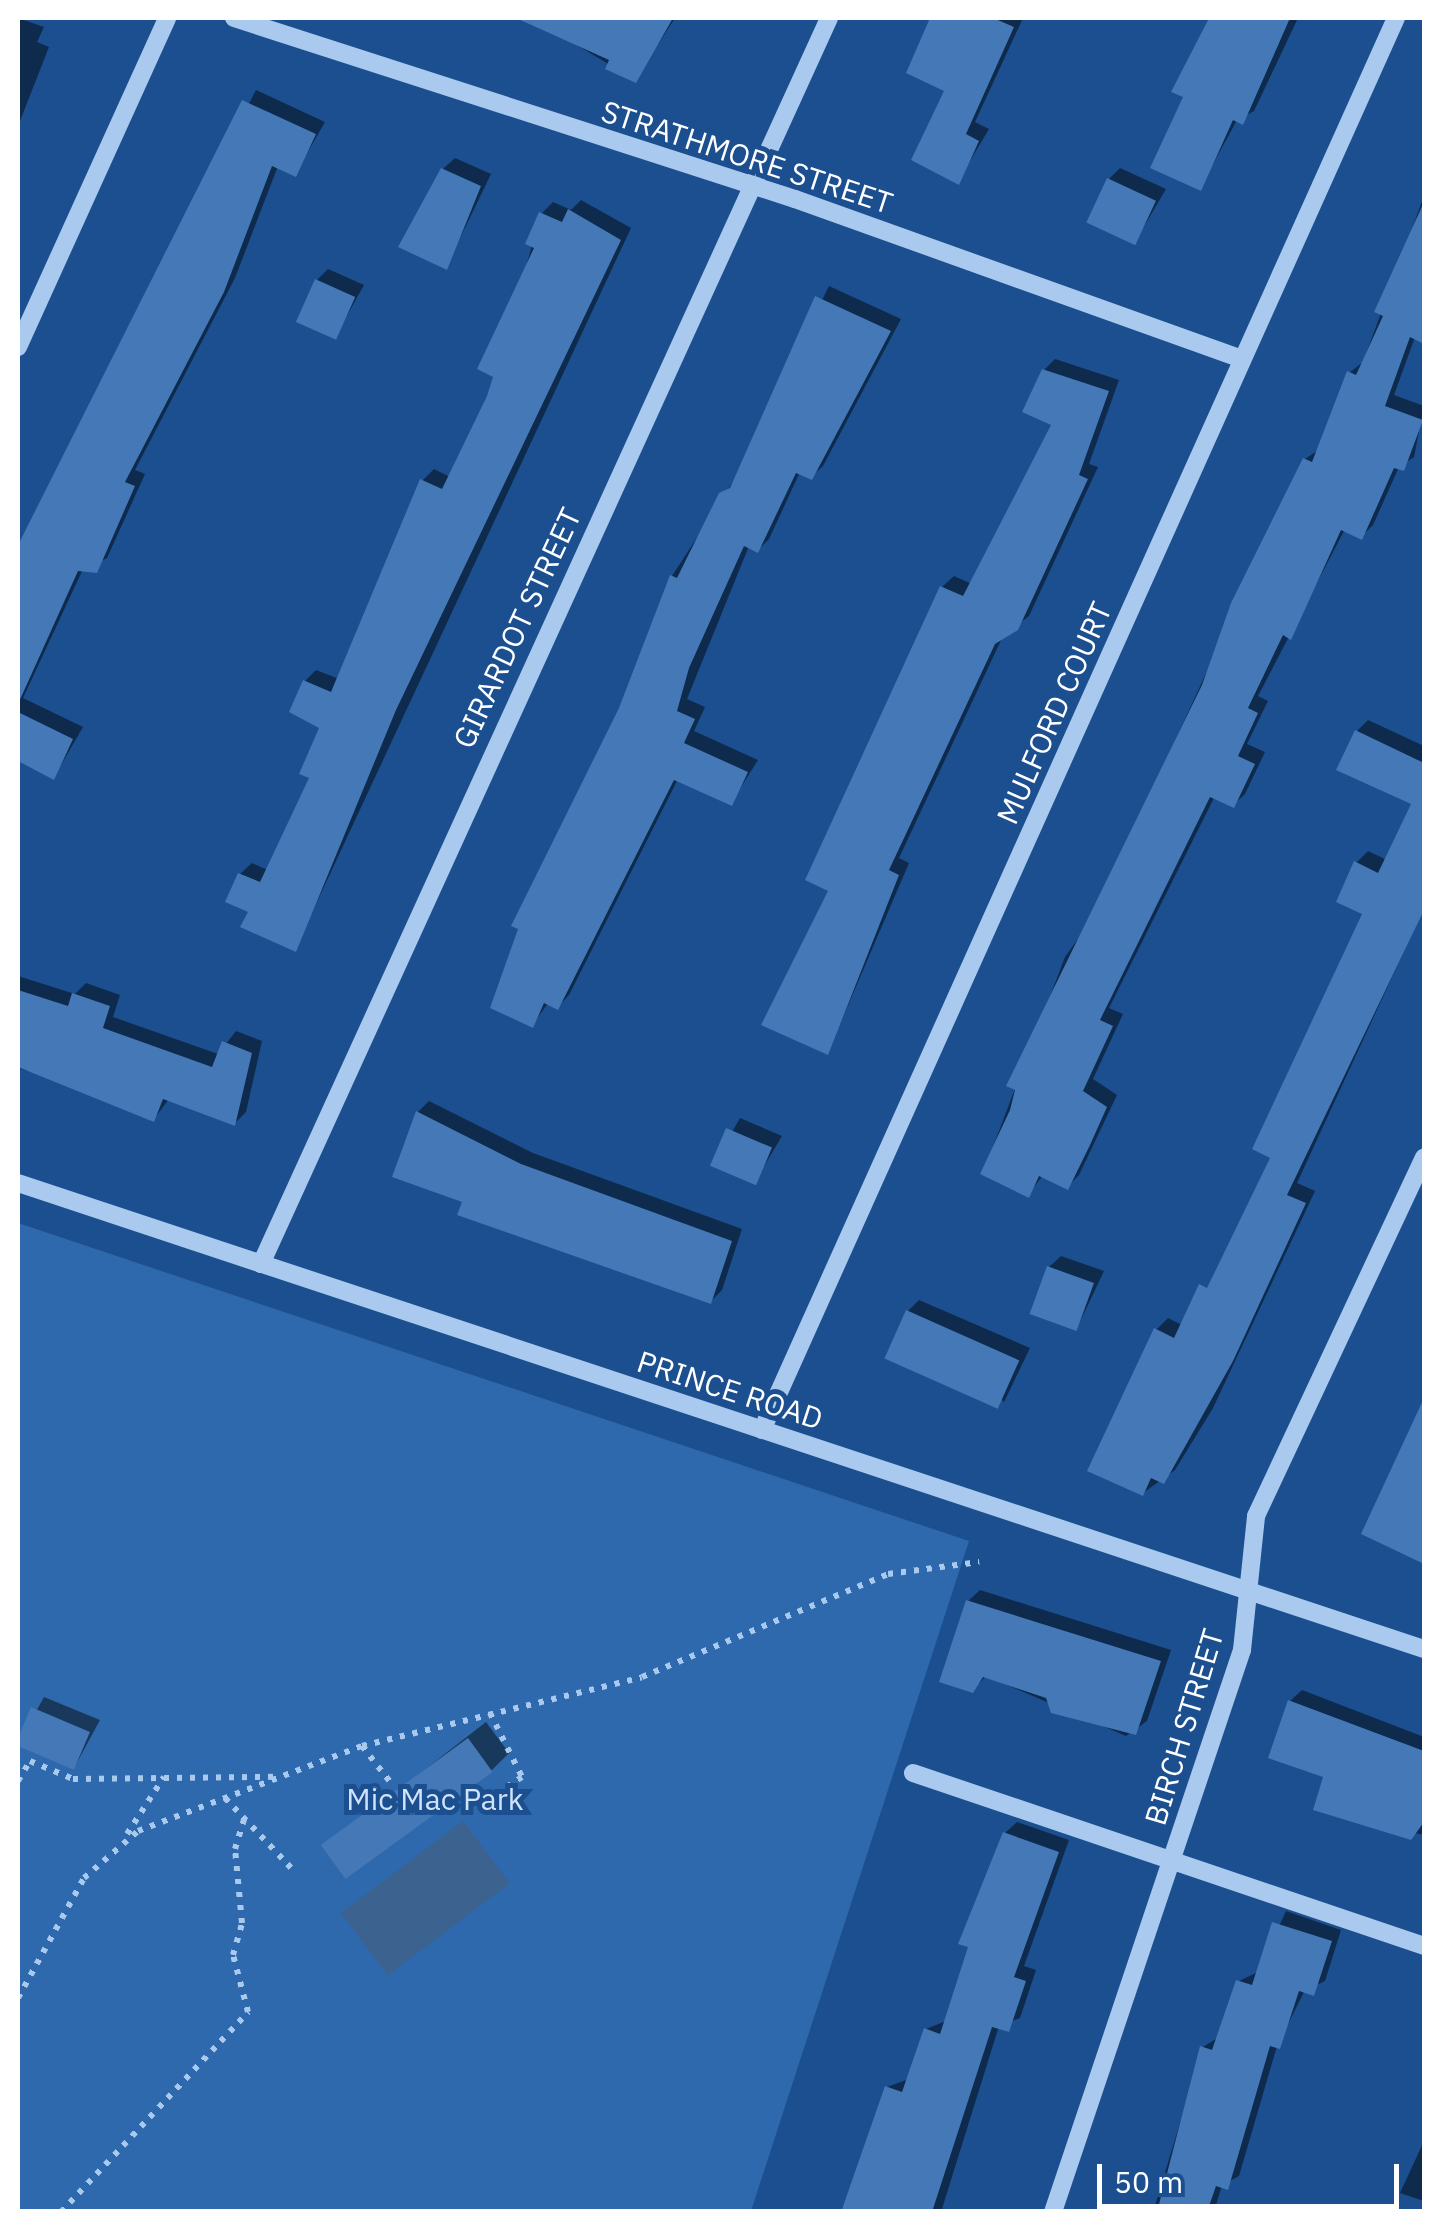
<!DOCTYPE html>
<style>
body{margin:0}
#map{position:relative;width:1442px;height:2229px;overflow:hidden;background:#1b4f8f;font-family:"IBM Plex Sans",sans-serif}
div>[style]{position:absolute}
.green>*{inset:0;background:#2e69ad}
.water>*{inset:0;background:#3c6290;transform-origin:0 0}
.shadow>*{inset:0;background:#0007}
.building>*{inset:0;background:#4478b7;transform-origin:0 0}
.path>*{height:6px;margin-top:-3px;transform-origin:0;background:repeating-linear-gradient(90deg,#a9c9ee 0 5px,transparent 0 13px)}
.minor>*{height:18px;margin:-9px;padding:0 9px;transform-origin:9px;border-radius:9px;background:#a9c9ee}
span{translate:-50% -50%;white-space:nowrap;text-align:center;line-height:1.15;-webkit-text-stroke:10px #1b4f8f;paint-order:stroke}
.street-label{font-size:30px;color:#fff}
.park-label{font-size:30px;color:#cfe3fa}
.frame{position:absolute;inset:0;border:20px solid #fff;pointer-events:none}
.scale{position:absolute;left:1097px;top:2164px;width:302px;height:45px;box-sizing:border-box;border:5px solid #fff;border-top:0;padding-left:12px;font-size:30px;line-height:35px;white-space:nowrap;color:#fff;-webkit-text-stroke:8px #1b4f8f;paint-order:stroke}
</style>
<div id="map">
<div class="green">
<i style="clip-path:polygon(18px 1223px,969px 1541px,751px 2211px,18px 2212px)"></i>
</div>
<div class="water">
<i style="left:463px;top:1821px;width:78px;height:153px;rotate:53deg"></i>
</div>
<div class="shadow">
<i style="clip-path:polygon(18px 18px,44px 27px,37px 42px,49px 47px,18px 126px)"></i>
<i style="clip-path:polygon(568px 18px,675px 18px,635px 80px,560px 35px)"></i>
<i style="clip-path:polygon(945px 18px,1023px 18px,975px 122px,989px 129px,958px 181px,948px 90px,916px 75px)"></i>
<i style="clip-path:polygon(1209px 18px,1298px 18px,1254px 111px,1237px 120px,1200px 188px,1186px 96px,1174px 90px)"></i>
<i style="clip-path:polygon(256px 90px,325px 122px,295px 174px,278px 166px,235px 278px,135px 470px,145px 474px,107px 558px,83px 569px,23px 698px,83px 727px,54px 777px,18px 759px,18px 552px)"></i>
<i style="clip-path:polygon(455px 158px,491px 174px,446px 267px,443px 169px)"></i>
<i style="clip-path:polygon(1120px 168px,1166px 189px,1135px 242px,1109px 179px)"></i>
<i style="clip-path:polygon(1424px 196px,1424px 341px,1415px 337px,1394px 395px,1424px 406px,1414px 457px,1399px 467px,1373px 525px,1361px 537px,1345px 529px,1258px 696px,1268px 701px,1247px 744px,1265px 752px,1245px 794px,1233px 805px,1215px 796px,1109px 1008px,1123px 1014px,1093px 1079px,1117px 1095px,1079px 1175px,1067px 1187px,1043px 1175px,1028px 1195px,983px 1173px,1065px 957px,1093px 918px,1305px 459px,1320px 449px,1349px 373px,1363px 362px)"></i>
<i style="clip-path:polygon(581px 200px,631px 228px,295px 949px,251px 911px,240px 874px,252px 863px,268px 870px,312px 777px,322px 727px,305px 681px,316px 670px,339px 679px,422px 481px,434px 469px,450px 477px,489px 397px,541px 214px,553px 202px,571px 210px)"></i>
<i style="clip-path:polygon(328px 269px,364px 285px,335px 337px,317px 280px)"></i>
<i style="clip-path:polygon(829px 286px,901px 319px,823px 466px,811px 477px,800px 472px,769px 539px,758px 550px,749px 546px,687px 699px,705px 707px,694px 731px,758px 760px,731px 803px,678px 779px,569px 995px,558px 1007px,549px 1002px,532px 1025px,622px 709px,672px 576px,733px 482px)"></i>
<i style="clip-path:polygon(1055px 359px,1119px 380px,1089px 464px,1098px 467px,1029px 616px,1003px 636px,899px 858px,909px 863px,828px 1052px,831px 890px,942px 587px,954px 576px,972px 584px,1055px 424px,1044px 370px)"></i>
<i style="clip-path:polygon(1368px 720px,1424px 746px,1424px 908px,1297px 1183px,1315px 1191px,1213px 1408px,1175px 1470px,1143px 1493px,1156px 1330px,1168px 1318px,1182px 1325px,1216px 1276px,1273px 1156px,1365px 912px,1356px 863px,1368px 851px,1387px 860px,1415px 803px,1357px 731px)"></i>
<i style="clip-path:polygon(18px 976px,75px 994px,86px 983px,120px 995px,113px 1017px,218px 1054px,236px 1031px,262px 1041px,246px 1112px,235px 1123px,169px 1099px,154px 1119px,117px 1097px,18px 1068px)"></i>
<i style="clip-path:polygon(429px 1101px,533px 1153px,742px 1229px,722px 1290px,711px 1301px,465px 1200px,418px 1112px)"></i>
<i style="clip-path:polygon(740px 1118px,782px 1136px,754px 1183px,713px 1165px)"></i>
<i style="clip-path:polygon(1061px 1256px,1104px 1271px,1077px 1328px,1049px 1267px)"></i>
<i style="clip-path:polygon(919px 1300px,1030px 1348px,1004px 1402px,908px 1311px)"></i>
<i style="clip-path:polygon(1424px 1406px,1424px 1561px,1364px 1533px)"></i>
<i style="clip-path:polygon(980px 1590px,1171px 1650px,1147px 1721px,1126px 1736px,986px 1676px,973px 1690px,968px 1601px)"></i>
<i style="clip-path:polygon(1302px 1690px,1424px 1737px,1424px 1835px,1316px 1809px,1326px 1776px,1290px 1701px)"></i>
<i style="clip-path:polygon(44px 1697px,100px 1720px,74px 1768px,18px 1744px)"></i>
<i style="clip-path:polygon(486px 1722px,509px 1753px,492px 1770px,325px 1847px)"></i>
<i style="clip-path:polygon(1017px 1822px,1069px 1840px,1024px 1966px,1036px 1970px,1020px 2018px,999px 2026px,941px 2212px,841px 2212px,887px 2087px,909px 2079px,926px 2029px,946px 2021px,1005px 1833px)"></i>
<i style="clip-path:polygon(1286px 1911px,1341px 1930px,1325px 1981px,1305px 1990px,1277px 2046px,1239px 2176px,1222px 2185px,1214px 2212px,1153px 2212px,1203px 2047px,1219px 2037px,1239px 1981px,1258px 1972px)"></i>
<i style="clip-path:polygon(1424px 2141px,1424px 2201px,1400px 2193px)"></i>
</div>
<div class="building">
<i style="clip-path:polygon(516px 18px,673px 18px,636px 83px,605px 69px,609px 60px)"></i>
<i style="clip-path:polygon(930px 18px,993px 18px,1014px 27px,966px 134px,979px 141px,959px 185px,911px 160px,944px 91px,906px 73px)"></i>
<i style="clip-path:polygon(1209px 18px,1290px 18px,1243px 125px,1233px 120px,1201px 191px,1150px 168px,1183px 97px,1171px 92px)"></i>
<i style="clip-path:polygon(242px 100px,316px 134px,296px 177px,272px 166px,224px 292px,125px 482px,135px 486px,97px 573px,78px 571px,18px 704px,18px 545px)"></i>
<i style="clip-path:polygon(441px 168px,481px 186px,447px 270px,398px 247px)"></i>
<i style="left:1107px;top:178px;width:54px;height:49px;rotate:25deg"></i>
<i style="clip-path:polygon(1424px 202px,1424px 344px,1410px 337px,1385px 406px,1423px 420px,1404px 471px,1394px 468px,1362px 540px,1341px 530px,1291px 640px,1283px 635px,1248px 708px,1258px 713px,1238px 756px,1255px 764px,1234px 808px,1210px 797px,1100px 1020px,1113px 1026px,1083px 1091px,1107px 1107px,1090px 1145px,1068px 1190px,1039px 1176px,1029px 1198px,980px 1174px,1010px 1110px,1015px 1090px,1006px 1086px,1202px 685px,1231px 603px,1303px 458px,1312px 462px,1347px 371px,1356px 375px,1383px 316px,1374px 312px)"></i>
<i style="clip-path:polygon(568px 209px,621px 240px,396px 710px,296px 952px,240px 927px,248px 912px,225px 902px,238px 873px,260px 882px,309px 778px,299px 774px,319px 728px,289px 712px,303px 680px,331px 692px,420px 479px,442px 489px,487px 396px,493px 377px,477px 369px,534px 248px,525px 244px,539px 212px,562px 222px)"></i>
<i style="left:315px;top:279px;width:44px;height:47px;rotate:24deg"></i>
<i style="clip-path:polygon(815px 296px,891px 331px,812px 480px,796px 473px,758px 553px,744px 546px,689px 668px,677px 711px,695px 719px,684px 743px,748px 772px,732px 806px,674px 780px,558px 1010px,544px 1003px,533px 1028px,490px 1008px,518px 929px,511px 926px,619px 708px,670px 575px,677px 578px,719px 493px,730px 488px)"></i>
<i style="clip-path:polygon(1042px 369px,1109px 391px,1079px 475px,1088px 479px,1018px 630px,995px 644px,889px 870px,899px 875px,828px 1055px,761px 1025px,828px 891px,805px 880px,940px 586px,963px 596px,1051px 425px,1022px 412px)"></i>
<i style="clip-path:polygon(18px 712px,73px 739px,54px 780px,18px 761px)"></i>
<i style="clip-path:polygon(1355px 730px,1424px 763px,1424px 910px,1287px 1195px,1306px 1203px,1233px 1361px,1164px 1484px,1151px 1478px,1143px 1496px,1087px 1471px,1154px 1328px,1174px 1338px,1199px 1284px,1207px 1288px,1270px 1158px,1252px 1149px,1362px 914px,1336px 902px,1354px 861px,1378px 873px,1411px 804px,1336px 770px)"></i>
<i style="clip-path:polygon(18px 990px,68px 1006px,72px 993px,110px 1006px,103px 1028px,212px 1067px,222px 1041px,252px 1053px,235px 1126px,163px 1099px,154px 1122px,18px 1067px)"></i>
<i style="clip-path:polygon(416px 1111px,521px 1164px,732px 1241px,711px 1304px,457px 1215px,462px 1202px,392px 1177px)"></i>
<i style="left:726px;top:1128px;width:50px;height:41px;rotate:23deg"></i>
<i style="left:1047px;top:1266px;width:50px;height:51px;rotate:20deg"></i>
<i style="left:906px;top:1310px;width:124px;height:53px;rotate:24deg"></i>
<i style="clip-path:polygon(1424px 1398px,1424px 1564px,1361px 1534px)"></i>
<i style="clip-path:polygon(966px 1600px,1161px 1661px,1136px 1735px,1051px 1713px,1046px 1698px,983px 1677px,973px 1693px,939px 1682px)"></i>
<i style="clip-path:polygon(1288px 1700px,1424px 1751px,1424px 1822px,1411px 1840px,1313px 1810px,1323px 1777px,1268px 1758px)"></i>
<i style="left:31px;top:1707px;width:64px;height:41px;rotate:23deg"></i>
<i style="left:468px;top:1738px;width:42px;height:182px;rotate:54deg"></i>
<i style="clip-path:polygon(1003px 1832px,1059px 1852px,1014px 1977px,1026px 1981px,1009px 2032px,992px 2027px,932px 2212px,841px 2212px,885px 2086px,902px 2092px,924px 2028px,940px 2034px,968px 1947px,958px 1944px)"></i>
<i style="clip-path:polygon(1272px 1922px,1332px 1941px,1314px 1996px,1299px 1991px,1280px 2049px,1270px 2046px,1228px 2190px,1216px 2186px,1207px 2212px,1157px 2212px,1200px 2046px,1212px 2050px,1236px 1980px,1252px 1985px)"></i>
</div>
<div class="path">
<i style="left:490px;top:1713px;width:72px;rotate:63.4deg"></i>
<i style="left:522px;top:1777px;width:17px;rotate:147deg"></i>
<i style="left:362px;top:1746px;width:47px;rotate:51.9deg"></i>
<i style="left:18px;top:1781px;width:23px;rotate:-59deg"></i>
<i style="left:30px;top:1761px;width:47px;rotate:22.7deg"></i>
<i style="left:73px;top:1779px;width:203px;rotate:-0.6deg"></i>
<i style="left:225px;top:1798px;width:103px;rotate:46.6deg"></i>
<i style="left:127px;top:1834px;width:68px;rotate:-57deg"></i>
<i style="left:18px;top:1998px;width:137px;rotate:-61.2deg"></i>
<i style="left:84px;top:1878px;width:72px;rotate:-41deg"></i>
<i style="left:138px;top:1831px;width:240px;rotate:-20.8deg"></i>
<i style="left:362px;top:1746px;width:288px;rotate:-13.8deg"></i>
<i style="left:642px;top:1677px;width:267px;rotate:-22.7deg"></i>
<i style="left:888px;top:1574px;width:92px;rotate:-7.5deg"></i>
<i style="left:61px;top:2212px;width:274px;rotate:-46.9deg"></i>
<i style="left:248px;top:2012px;width:59px;rotate:-104.7deg"></i>
<i style="left:233px;top:1955px;width:33px;rotate:-74deg"></i>
<i style="left:242px;top:1923px;width:74px;rotate:-95.4deg"></i>
<i style="left:235px;top:1849px;width:34px;rotate:-73deg"></i>
</div>
<div class="minor">
<i style="left:234px;top:18px;width:589px;rotate:17.88deg"></i>
<i style="left:795px;top:199px;width:471px;rotate:19.7deg"></i>
<i style="left:18px;top:347px;width:361px;rotate:-65.6deg"></i>
<i style="left:18px;top:1183px;width:1481px;rotate:18.34deg"></i>
<i style="left:261px;top:1264px;width:1369px;rotate:-65.49deg"></i>
<i style="left:762px;top:1430px;width:1548px;rotate:-65.82deg"></i>
<i style="left:913px;top:1773px;width:539px;rotate:18.7deg"></i>
<i style="left:1053px;top:2212px;width:593px;rotate:-71.41deg"></i>
<i style="left:1242px;top:1650px;width:135px;rotate:-84deg"></i>
<i style="left:1256px;top:1516px;width:396px;rotate:-64.9deg"></i>
</div>
<div class="street-label">
<span style="left:747px;top:157px;rotate:18deg">STRATHMORE STREET</span>
<span style="left:517px;top:628px;rotate:-65deg">GIRARDOT STREET</span>
<span style="left:1054px;top:713px;rotate:-66deg">MULFORD COURT</span>
<span style="left:730px;top:1390px;rotate:18deg">PRINCE ROAD</span>
<span style="left:1184px;top:1727px;rotate:-73deg">BIRCH STREET</span>
</div>
<div class="park-label">
<span style="left:435px;top:1799px">Mic Mac Park</span>
</div>
<div class="frame"></div>
<div class="scale">50 m</div>
</div>
